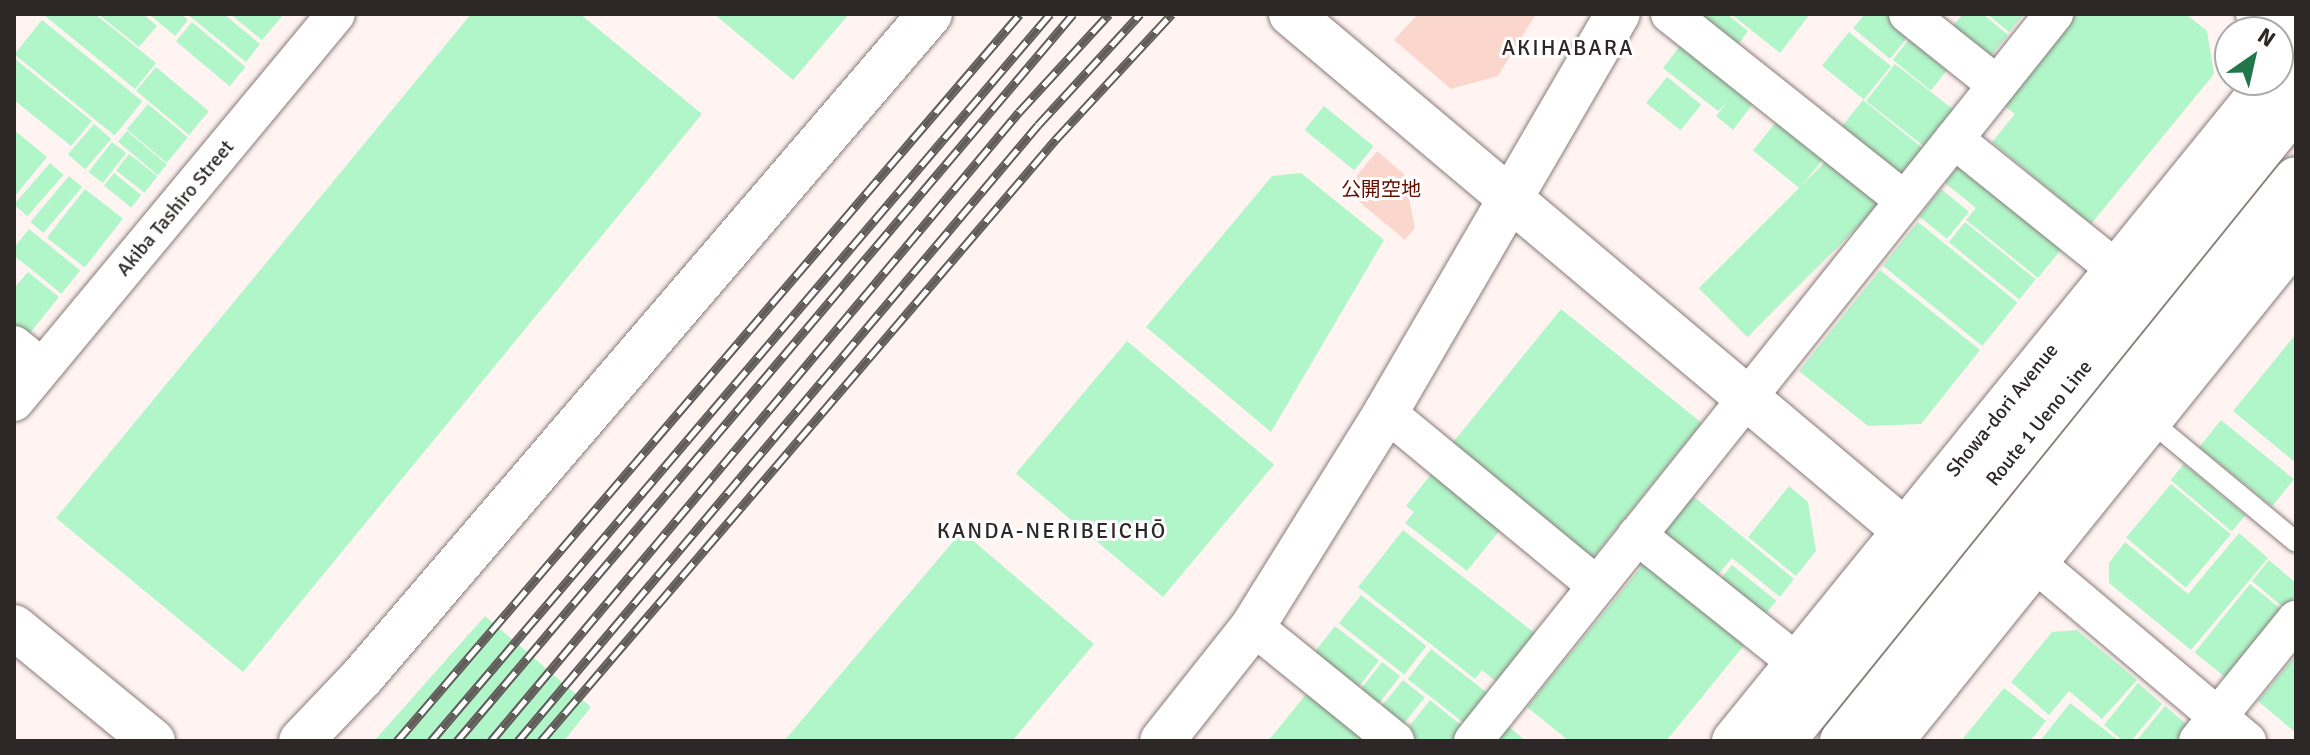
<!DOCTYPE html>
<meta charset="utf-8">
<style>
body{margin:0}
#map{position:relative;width:2310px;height:755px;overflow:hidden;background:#fff4f2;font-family:Signika,"Noto Sans JP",sans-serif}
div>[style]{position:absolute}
.green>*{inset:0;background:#fbd6cd}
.building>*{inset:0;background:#b1f6c9;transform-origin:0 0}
.roads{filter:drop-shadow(0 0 2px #877b79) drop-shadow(0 0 2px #877b79)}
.lane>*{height:20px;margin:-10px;padding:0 10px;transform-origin:10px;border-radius:10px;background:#fff}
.street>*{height:38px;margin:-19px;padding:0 19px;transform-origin:19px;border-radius:19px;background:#fff}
.secondary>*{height:44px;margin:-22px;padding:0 22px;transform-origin:22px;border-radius:22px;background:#fff}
.highway>*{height:44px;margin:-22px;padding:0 22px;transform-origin:22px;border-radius:22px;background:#fff}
.rail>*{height:9px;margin-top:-4.5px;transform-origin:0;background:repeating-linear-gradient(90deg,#fff 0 18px,#615b59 0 36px);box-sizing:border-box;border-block:2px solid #615b59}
span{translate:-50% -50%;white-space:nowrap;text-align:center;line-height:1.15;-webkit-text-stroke:6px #fff;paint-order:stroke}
.park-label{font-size:20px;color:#650e00}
.street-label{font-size:20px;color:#2d2827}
.neighbourhood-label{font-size:22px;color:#2d2827;letter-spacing:2px}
.frame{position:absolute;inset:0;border:16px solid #2d2827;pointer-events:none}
.north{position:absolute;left:2214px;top:16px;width:80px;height:80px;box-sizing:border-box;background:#fff;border:2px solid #aba9a9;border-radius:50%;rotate:34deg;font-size:22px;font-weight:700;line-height:32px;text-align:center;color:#2d2827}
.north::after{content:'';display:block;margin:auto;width:28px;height:36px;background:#22774a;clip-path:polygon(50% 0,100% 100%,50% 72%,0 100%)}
</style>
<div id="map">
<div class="green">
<i style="clip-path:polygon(1418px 14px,1536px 14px,1498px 76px,1451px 89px,1394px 40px)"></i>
<i style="clip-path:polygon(1377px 151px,1404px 174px,1415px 228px,1405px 240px,1345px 190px)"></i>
</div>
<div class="building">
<i style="clip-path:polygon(95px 14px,156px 63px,135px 89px,45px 16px)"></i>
<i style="clip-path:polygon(98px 14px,143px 14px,157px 26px,139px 47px)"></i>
<i style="clip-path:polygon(149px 14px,181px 14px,188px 20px,175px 36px)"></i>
<i style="clip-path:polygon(187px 14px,224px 14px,260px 44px,246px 62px)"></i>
<i style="clip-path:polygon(230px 14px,284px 14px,262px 40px)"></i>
<i style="clip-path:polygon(471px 14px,580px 14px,702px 114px,243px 672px,56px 518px)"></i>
<i style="clip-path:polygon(714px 14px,849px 14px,793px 80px)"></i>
<i style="clip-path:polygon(1690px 14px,1727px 14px,1748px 31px,1735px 49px)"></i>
<i style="clip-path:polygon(1731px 14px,1810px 14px,1780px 53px)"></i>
<i style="clip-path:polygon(1865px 14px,1896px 14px,1914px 29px,1890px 59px,1853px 28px)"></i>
<i style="clip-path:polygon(1963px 14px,1983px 14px,2008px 35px,1986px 61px,1949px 30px)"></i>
<i style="clip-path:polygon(1987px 14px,2024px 14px,2009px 32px)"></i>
<i style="clip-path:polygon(2077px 14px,2186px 14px,2207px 31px,2214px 74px,2091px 224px,1992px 142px,2015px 114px,2003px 105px)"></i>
<i style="left:42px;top:20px;width:129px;height:44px;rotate:39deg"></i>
<i style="left:192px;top:22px;width:70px;height:25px;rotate:40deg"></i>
<i style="left:1916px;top:31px;width:49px;height:37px;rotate:39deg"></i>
<i style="left:1849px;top:32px;width:54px;height:43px;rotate:39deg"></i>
<i style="clip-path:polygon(1683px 42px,1739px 85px,1735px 90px,1752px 105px,1733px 130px,1716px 116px,1728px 101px,1718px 111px,1663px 68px)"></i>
<i style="clip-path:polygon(14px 58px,92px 121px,71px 146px,14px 100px)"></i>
<i style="left:1895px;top:64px;width:78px;height:47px;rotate:38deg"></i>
<i style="left:156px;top:67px;width:69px;height:31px;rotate:40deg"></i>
<i style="left:1667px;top:77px;width:44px;height:33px;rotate:39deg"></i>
<i style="clip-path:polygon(1863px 100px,1925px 150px,1906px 174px,1894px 175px,1838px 131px)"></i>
<i style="left:148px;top:104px;width:52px;height:33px;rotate:40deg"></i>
<i style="left:1324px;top:106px;width:64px;height:31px;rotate:39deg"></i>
<i style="left:1780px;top:117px;width:60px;height:43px;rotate:39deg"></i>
<i style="left:94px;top:124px;width:23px;height:40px;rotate:41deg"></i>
<i style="clip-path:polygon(14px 130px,47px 157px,14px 197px)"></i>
<i style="left:127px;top:131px;width:52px;height:14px;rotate:40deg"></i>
<i style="left:112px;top:142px;width:18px;height:38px;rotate:38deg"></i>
<i style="left:129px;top:154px;width:36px;height:21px;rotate:38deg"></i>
<i style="left:1833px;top:154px;width:69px;height:190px;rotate:45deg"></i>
<i style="left:50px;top:163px;width:18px;height:55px;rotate:41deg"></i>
<i style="clip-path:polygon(1961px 163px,2064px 246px,2038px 278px,1966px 220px,1976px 208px,1945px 183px)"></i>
<i style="left:114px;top:173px;width:35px;height:16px;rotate:39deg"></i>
<i style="clip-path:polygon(1301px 173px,1384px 240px,1271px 432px,1146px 327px,1272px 176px)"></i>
<i style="left:69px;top:176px;width:17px;height:60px;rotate:40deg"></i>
<i style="left:85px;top:189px;width:48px;height:62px;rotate:38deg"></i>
<i style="left:1941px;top:189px;width:36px;height:35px;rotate:39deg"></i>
<i style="left:1918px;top:222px;width:128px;height:56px;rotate:39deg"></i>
<i style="left:1965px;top:222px;width:91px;height:26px;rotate:39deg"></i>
<i style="left:29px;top:229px;width:66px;height:30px;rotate:39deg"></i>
<i style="clip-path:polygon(1880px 270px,1980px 350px,1921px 424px,1868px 426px,1799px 371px)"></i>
<i style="clip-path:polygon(28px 272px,59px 297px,25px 339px,14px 330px,14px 288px)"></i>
<i style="left:1561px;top:309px;width:181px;height:176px;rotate:39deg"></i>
<i style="clip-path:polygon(2296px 334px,2296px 463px,2233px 411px)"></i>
<i style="left:1127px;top:341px;width:192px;height:173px;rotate:40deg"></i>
<i style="left:2221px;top:420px;width:94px;height:35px;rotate:39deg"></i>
<i style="left:2184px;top:464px;width:80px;height:21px;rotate:40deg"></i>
<i style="clip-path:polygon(1438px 465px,1508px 520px,1467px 571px,1405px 523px,1414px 512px,1406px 506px)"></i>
<i style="left:2171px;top:484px;width:78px;height:70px;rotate:40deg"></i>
<i style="clip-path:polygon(1789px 486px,1808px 502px,1816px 551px,1796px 576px,1748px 537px)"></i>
<i style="clip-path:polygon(1688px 492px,1794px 579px,1780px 597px,1732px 558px,1710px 584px,1652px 536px)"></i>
<i style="clip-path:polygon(1403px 530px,1536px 634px,1498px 683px,1482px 670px,1475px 679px,1358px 587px)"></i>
<i style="clip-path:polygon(962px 531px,1094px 644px,1012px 741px,784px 741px)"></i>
<i style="clip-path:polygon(2239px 533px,2268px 558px,2191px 650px,2109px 583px,2109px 563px,2125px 542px,2188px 594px)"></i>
<i style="clip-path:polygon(2269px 560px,2296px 583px,2296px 595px,2285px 609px,2252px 581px)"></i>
<i style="clip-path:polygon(1646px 561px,1746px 643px,1666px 741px,1569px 741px,1527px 707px)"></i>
<i style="left:1732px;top:565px;width:57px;height:28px;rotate:39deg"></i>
<i style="left:2250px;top:584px;width:41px;height:88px;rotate:39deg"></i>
<i style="left:1361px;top:595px;width:83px;height:36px;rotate:38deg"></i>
<i style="clip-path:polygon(485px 616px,591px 707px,564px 741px,374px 741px)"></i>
<i style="left:1335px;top:626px;width:56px;height:38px;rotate:38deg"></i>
<i style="clip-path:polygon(2077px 630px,2137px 680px,2102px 719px,2069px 691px,2049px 715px,2011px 682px,2052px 632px)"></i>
<i style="left:1431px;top:649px;width:76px;height:38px;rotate:38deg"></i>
<i style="clip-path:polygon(2296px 655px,2296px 733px,2258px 701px)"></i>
<i style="left:1382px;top:662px;width:23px;height:36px;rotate:38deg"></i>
<i style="left:1403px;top:680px;width:28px;height:41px;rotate:39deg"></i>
<i style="clip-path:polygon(2138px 683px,2162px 704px,2131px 741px,2123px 741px,2104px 725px)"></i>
<i style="clip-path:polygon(2004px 688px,2046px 721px,2030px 741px,1961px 741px)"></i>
<i style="clip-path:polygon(1308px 692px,1369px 741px,1268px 741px)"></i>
<i style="clip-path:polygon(1430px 700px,1466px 729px,1456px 741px,1412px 741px,1403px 734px)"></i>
<i style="clip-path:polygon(2070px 703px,2119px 741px,2040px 741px)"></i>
<i style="clip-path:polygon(2165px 706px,2190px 727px,2178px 741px,2136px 741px)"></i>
<i style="clip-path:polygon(1508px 726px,1526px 741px,1496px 741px)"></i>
</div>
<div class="roads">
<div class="lane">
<i style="left:2148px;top:419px;width:192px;rotate:39.7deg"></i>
</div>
<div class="street">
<i style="left:1670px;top:14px;width:299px;rotate:38.5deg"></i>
<i style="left:1908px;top:14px;width:114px;rotate:38.6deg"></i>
<i style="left:1954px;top:139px;width:209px;rotate:38.8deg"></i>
<i style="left:14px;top:345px;width:36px;rotate:39deg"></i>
<i style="left:14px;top:402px;width:504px;rotate:-50.31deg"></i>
<i style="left:1386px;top:412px;width:273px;rotate:39.5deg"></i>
<i style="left:1637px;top:535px;width:203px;rotate:38.6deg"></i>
<i style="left:2033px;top:561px;width:280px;rotate:40.1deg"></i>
<i style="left:1253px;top:626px;width:183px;rotate:39deg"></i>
<i style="left:1473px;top:741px;width:931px;rotate:-51.37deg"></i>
<i style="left:2198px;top:741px;width:156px;rotate:-51deg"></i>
</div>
<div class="secondary">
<i style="left:1291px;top:14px;width:801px;rotate:40.09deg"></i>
<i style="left:2258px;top:14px;width:50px;rotate:41deg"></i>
<i style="left:14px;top:627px;width:180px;rotate:39.4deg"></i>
<i style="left:301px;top:741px;width:88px;rotate:-46.4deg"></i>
<i style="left:362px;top:677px;width:873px;rotate:-49.41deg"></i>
<i style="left:1162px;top:741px;width:147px;rotate:-51.6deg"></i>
<i style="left:1253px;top:626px;width:252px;rotate:-58.1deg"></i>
<i style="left:1386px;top:412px;width:461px;rotate:-59.8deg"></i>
</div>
<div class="highway">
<i style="left:2278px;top:72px;width:29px;rotate:-52deg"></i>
<i style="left:1734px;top:741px;width:852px;rotate:-50.91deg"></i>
<i style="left:1783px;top:741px;width:816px;rotate:-51.07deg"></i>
<i style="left:1842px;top:741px;width:722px;rotate:-51.07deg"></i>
<i style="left:1891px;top:741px;width:646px;rotate:-51.16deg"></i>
</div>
</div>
<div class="rail">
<i style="left:397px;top:741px;width:957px;rotate:-49.41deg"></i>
<i style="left:431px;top:741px;width:955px;rotate:-49.59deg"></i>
<i style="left:457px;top:741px;width:953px;rotate:-49.72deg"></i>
<i style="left:491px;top:741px;width:821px;rotate:-49.99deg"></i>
<i style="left:1019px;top:112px;width:133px;rotate:-47.4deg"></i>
<i style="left:518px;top:741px;width:806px;rotate:-49.83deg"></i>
<i style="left:1038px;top:125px;width:151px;rotate:-47.4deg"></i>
<i style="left:541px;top:741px;width:794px;rotate:-49.45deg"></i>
<i style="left:1057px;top:138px;width:169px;rotate:-47.2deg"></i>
</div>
<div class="park-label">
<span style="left:1381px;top:189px">公開空地</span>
</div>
<div class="street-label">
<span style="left:175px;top:208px;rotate:-50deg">Akiba Tashiro Street</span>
<span style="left:2002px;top:410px;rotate:-51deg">Showa-dori Avenue</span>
<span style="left:2039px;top:423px;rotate:-51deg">Route 1 Ueno Line</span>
</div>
<div class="neighbourhood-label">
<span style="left:1568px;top:48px">AKIHABARA</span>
<span style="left:1052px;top:531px">KANDA-NERIBEICHŌ</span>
</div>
<div class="frame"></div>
<div class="north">N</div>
</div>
